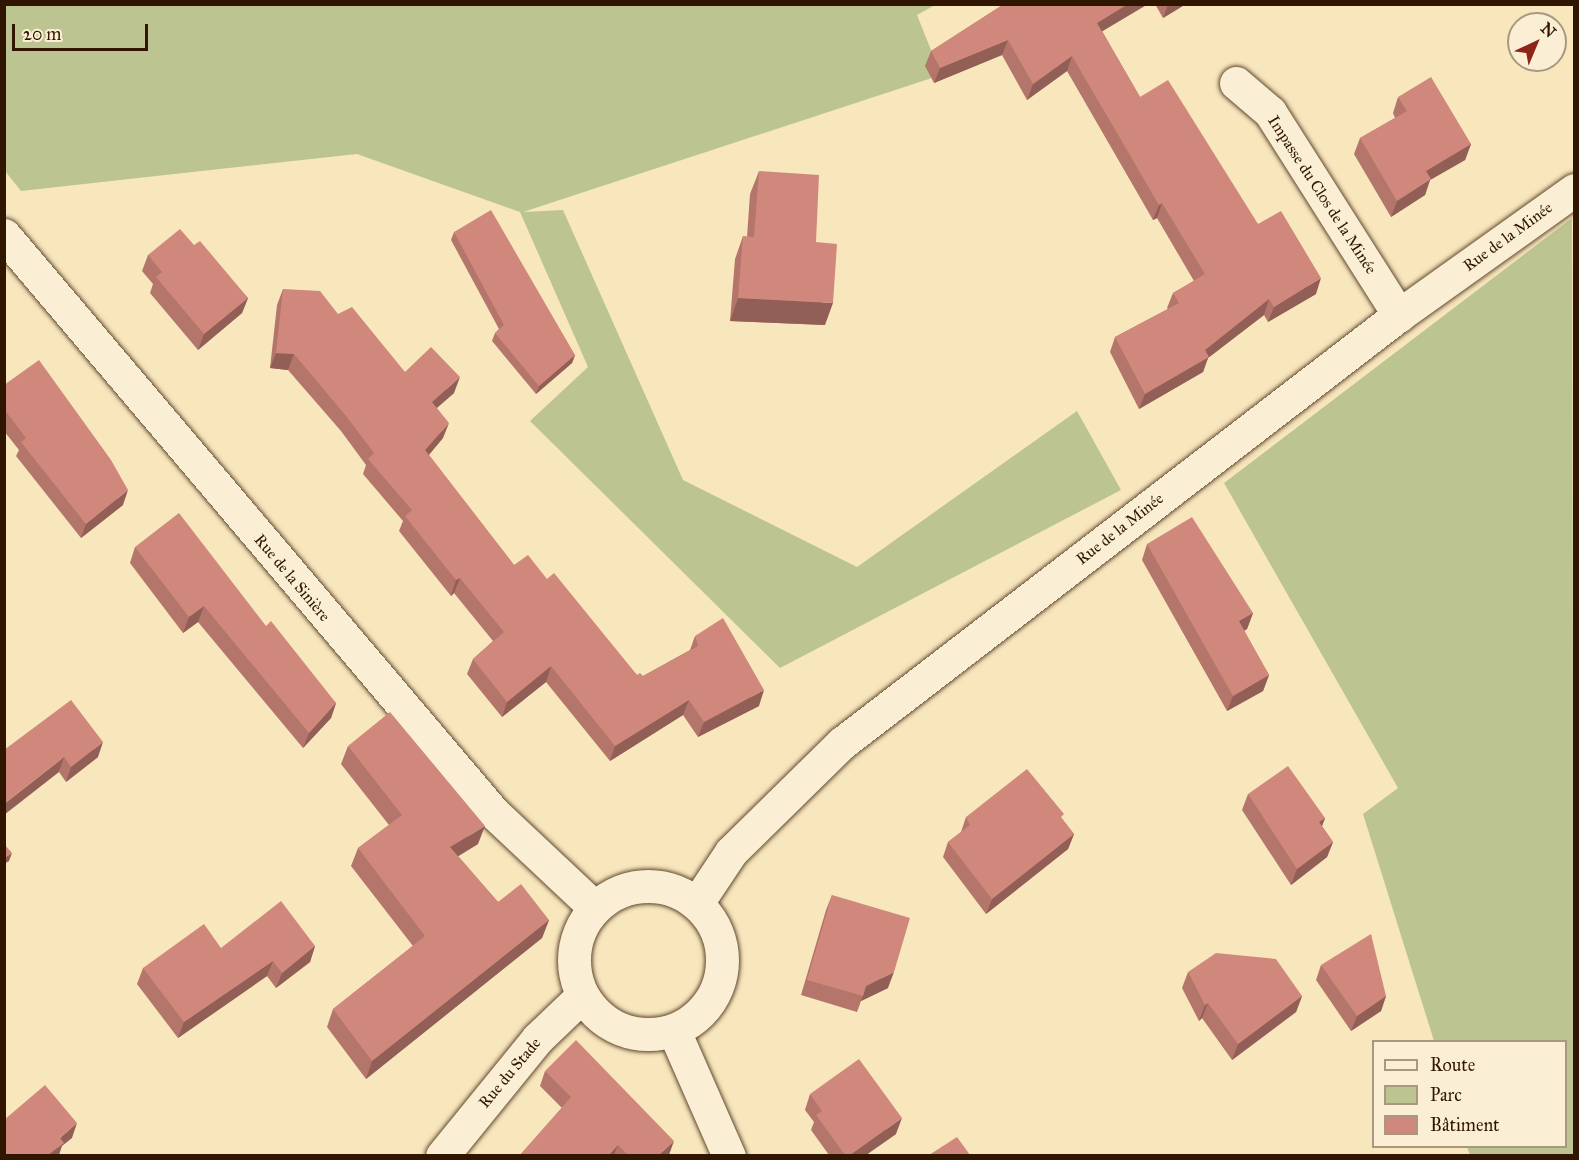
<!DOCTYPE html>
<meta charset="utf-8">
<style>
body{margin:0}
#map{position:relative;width:1579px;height:1160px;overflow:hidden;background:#f8e6bd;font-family:"IM FELL Great Primer",serif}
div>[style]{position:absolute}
.green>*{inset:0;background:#bcc592}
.roads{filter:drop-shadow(0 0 2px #624a2f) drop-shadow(0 0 2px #624a2f)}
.minor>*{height:33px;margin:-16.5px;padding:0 16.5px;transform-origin:16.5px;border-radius:16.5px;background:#faefd4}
.tertiary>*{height:33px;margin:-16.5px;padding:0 16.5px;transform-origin:16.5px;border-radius:16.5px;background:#faefd4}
.tertiary>.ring{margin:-16.5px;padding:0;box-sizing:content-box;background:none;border:33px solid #faefd4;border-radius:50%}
.wall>*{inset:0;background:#b4756b}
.shaded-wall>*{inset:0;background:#925f57}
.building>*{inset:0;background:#d1887c}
span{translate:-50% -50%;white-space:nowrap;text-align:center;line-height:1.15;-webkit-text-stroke:4.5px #faefd4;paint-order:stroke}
.street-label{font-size:16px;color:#301600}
.frame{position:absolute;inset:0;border:6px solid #301600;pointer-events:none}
.legend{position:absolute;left:1372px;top:1040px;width:195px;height:108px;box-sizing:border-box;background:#faefd4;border:2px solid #a9987f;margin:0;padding:8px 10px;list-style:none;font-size:18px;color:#301600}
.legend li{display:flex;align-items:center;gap:12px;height:30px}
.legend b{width:30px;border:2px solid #a9987f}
.north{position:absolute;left:1507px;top:12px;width:60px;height:60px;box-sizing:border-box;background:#faefd4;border:2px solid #a9987f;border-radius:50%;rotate:44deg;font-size:16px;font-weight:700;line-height:24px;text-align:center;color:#301600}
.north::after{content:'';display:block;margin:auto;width:21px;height:27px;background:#8f2418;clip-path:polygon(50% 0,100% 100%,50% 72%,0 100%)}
.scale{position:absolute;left:12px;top:24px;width:136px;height:27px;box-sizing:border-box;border:3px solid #301600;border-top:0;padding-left:8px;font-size:18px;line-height:21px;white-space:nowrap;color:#301600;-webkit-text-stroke:4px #faefd4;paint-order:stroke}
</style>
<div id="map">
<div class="green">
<i style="clip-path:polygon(4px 5px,935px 5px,917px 15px,941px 75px,523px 212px,563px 210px,683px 480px,857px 567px,1077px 411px,1121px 490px,780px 668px,530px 421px,588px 367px,520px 212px,357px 154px,21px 191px,5px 171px)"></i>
<i style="clip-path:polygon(1572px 218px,1574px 1155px,1470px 1155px,1467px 1147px,1566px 1146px,1566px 1042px,1434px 1041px,1363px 814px,1398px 788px,1224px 483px)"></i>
</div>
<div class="roads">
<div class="minor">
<i style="left:1236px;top:83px;width:45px;rotate:40.5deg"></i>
<i style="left:1270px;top:112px;width:241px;rotate:57.6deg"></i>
</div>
<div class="tertiary">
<i style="left:4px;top:235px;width:756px;rotate:49.72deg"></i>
<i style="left:493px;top:812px;width:139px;rotate:43.2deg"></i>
<i class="ring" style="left:574px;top:886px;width:115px;height:115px"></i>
<i style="left:697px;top:903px;width:61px;rotate:-56.3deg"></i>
<i style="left:731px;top:852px;width:156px;rotate:-44.5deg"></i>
<i style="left:842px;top:743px;width:702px;rotate:-37.54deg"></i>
<i style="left:1399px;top:315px;width:215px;rotate:-35.5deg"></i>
<i style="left:674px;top:1031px;width:137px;rotate:66.3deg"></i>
<i style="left:442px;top:1156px;width:151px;rotate:-50.9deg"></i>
<i style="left:537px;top:1039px;width:62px;rotate:-43.7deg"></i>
</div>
</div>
<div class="wall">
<i style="clip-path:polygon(1004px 4px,1148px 4px,1102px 31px,1140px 97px,1258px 224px,1316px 294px,1268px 322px,1264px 315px,1208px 358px,1203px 372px,1139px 409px,1110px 352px,1115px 337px,1168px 309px,1167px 308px,1173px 293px,1194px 281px,1157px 218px,1153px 220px,1067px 71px,1027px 100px,1002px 55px,934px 83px,925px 66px,931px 51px)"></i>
<i style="clip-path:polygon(1155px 4px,1186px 4px,1163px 18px)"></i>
<i style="clip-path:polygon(1398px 97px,1471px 144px,1465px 160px,1430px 180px,1425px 195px,1391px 217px,1354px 154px,1360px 138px,1395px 118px,1393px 113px)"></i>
<i style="clip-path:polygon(759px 171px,816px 242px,825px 325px,730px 321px,735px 259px,743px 236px,747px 237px,750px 194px)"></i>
<i style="clip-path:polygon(454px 232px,575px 355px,572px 363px,536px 394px,492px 341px,495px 333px,499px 329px,451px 240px)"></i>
<i style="clip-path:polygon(194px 245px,248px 298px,242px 313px,198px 350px,150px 293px,153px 284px,142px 271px,148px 255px)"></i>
<i style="clip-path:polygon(283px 289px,338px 314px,405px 372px,454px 393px,437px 408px,443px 438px,429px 455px,514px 565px,547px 579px,637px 675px,643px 676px,690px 650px,695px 636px,759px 706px,698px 737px,683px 715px,610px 761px,546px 682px,502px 717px,467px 674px,473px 659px,493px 641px,454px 593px,451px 596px,399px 531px,403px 521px,363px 474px,366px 465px,341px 431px,288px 370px,270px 368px,277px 305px)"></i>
<i style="clip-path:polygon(4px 385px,123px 505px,81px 538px,16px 456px,19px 450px,4px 431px)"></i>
<i style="clip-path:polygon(1147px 544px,1253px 613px,1247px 629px,1244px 631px,1269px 675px,1263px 691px,1227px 711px,1142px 560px)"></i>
<i style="clip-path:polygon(135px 547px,266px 626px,336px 703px,331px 718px,303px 748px,198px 622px,183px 633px,130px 563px)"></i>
<i style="clip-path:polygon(71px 700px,98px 757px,66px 782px,59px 772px)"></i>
<i style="clip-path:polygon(348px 746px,478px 844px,458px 856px,498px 902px,549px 920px,542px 938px,366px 1079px,327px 1027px,333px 1009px,413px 946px,351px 866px,358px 848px,389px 825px,341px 764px)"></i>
<i style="clip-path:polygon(1248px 794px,1325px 818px,1322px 826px,1333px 842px,1327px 857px,1291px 885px,1242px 810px)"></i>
<i style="clip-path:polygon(966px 817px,1062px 819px,1074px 834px,1068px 849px,986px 914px,943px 857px,948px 842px,961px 832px)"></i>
<i style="clip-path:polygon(832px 895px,888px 988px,861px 1001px,857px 1012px,801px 995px,826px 910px)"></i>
<i style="clip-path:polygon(315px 946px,310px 962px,276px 988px,267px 976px,178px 1038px,137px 984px,143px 968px,221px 948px)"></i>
<i style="clip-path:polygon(1321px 965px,1386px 996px,1381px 1011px,1351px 1031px,1316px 980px)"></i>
<i style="clip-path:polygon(1188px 972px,1302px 996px,1296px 1012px,1232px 1060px,1202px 1018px,1199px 1021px,1182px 988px)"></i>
<i style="clip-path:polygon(545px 1071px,669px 1155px,520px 1155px,562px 1108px,540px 1086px)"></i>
<i style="clip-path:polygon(810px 1094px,896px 1134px,866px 1155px,829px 1155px,811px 1130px,814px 1122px,805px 1110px)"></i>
</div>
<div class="shaded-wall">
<i style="clip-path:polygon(1128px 4px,1148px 4px,1091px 38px,1097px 23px)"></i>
<i style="clip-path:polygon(1168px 4px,1186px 4px,1163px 18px)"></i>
<i style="clip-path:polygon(1008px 40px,1002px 55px,934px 83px,940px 68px)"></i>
<i style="clip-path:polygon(1072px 56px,1067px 71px,1027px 100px,1033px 84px)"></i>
<i style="clip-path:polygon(1471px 144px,1465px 160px,1430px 180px,1425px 195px,1391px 217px,1397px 201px,1426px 171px)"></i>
<i style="clip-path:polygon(1162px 203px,1157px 218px,1153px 220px,1159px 205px)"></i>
<i style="clip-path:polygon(1321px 278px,1316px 294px,1268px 322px,1274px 307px)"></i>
<i style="clip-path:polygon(248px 298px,242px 313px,198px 350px,204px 334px)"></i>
<i style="clip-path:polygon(738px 298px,833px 303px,825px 325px,730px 321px)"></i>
<i style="clip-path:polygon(1269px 299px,1264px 315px,1208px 358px,1203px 372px,1139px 409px,1145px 394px,1205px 350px)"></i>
<i style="clip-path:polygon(276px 353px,294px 354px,288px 370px,270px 368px)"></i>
<i style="clip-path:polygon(575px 355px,572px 363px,536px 394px,539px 386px)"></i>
<i style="clip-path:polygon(460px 377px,454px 393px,426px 417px,432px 402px)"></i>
<i style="clip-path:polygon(449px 423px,443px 438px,420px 465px,425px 450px)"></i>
<i style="clip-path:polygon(128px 490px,123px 505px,81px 538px,86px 524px)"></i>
<i style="clip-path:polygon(460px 578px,454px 593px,451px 596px,456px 580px)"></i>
<i style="clip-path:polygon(204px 606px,198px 622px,183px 633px,189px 617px)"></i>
<i style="clip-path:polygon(1253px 613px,1247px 629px,1233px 637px,1239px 621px)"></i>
<i style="clip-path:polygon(551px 666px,546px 682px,502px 717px,507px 702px)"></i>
<i style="clip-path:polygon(1269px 675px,1263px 691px,1227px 711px,1233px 696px)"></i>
<i style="clip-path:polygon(764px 690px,759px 706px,698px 737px,704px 722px)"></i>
<i style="clip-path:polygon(689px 700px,683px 715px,610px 761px,615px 746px)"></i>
<i style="clip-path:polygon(336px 703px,331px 718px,303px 748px,309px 733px)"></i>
<i style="clip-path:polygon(103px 742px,98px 757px,66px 782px,71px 767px)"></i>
<i style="clip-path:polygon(64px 757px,59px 772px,4px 815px,4px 804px)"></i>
<i style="clip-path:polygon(1325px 818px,1319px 834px,1319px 822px)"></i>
<i style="clip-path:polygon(485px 826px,478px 844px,444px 865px,450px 847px)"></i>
<i style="clip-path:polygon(1074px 834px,1068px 849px,986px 914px,992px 899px)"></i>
<i style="clip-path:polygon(1333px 842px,1327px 857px,1291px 885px,1297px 869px)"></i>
<i style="clip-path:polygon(12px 853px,9px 861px,4px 864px,4px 858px)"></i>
<i style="clip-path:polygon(549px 920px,542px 938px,366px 1079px,372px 1061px)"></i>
<i style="clip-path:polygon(315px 946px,310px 962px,276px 988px,282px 973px)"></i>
<i style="clip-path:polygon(273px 961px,267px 976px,178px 1038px,184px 1022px)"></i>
<i style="clip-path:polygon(894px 972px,888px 988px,861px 1001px,866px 986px)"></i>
<i style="clip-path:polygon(1302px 996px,1296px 1012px,1232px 1060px,1238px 1044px)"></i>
<i style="clip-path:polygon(1386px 996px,1381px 1011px,1351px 1031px,1357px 1016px)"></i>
<i style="clip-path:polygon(1208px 1003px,1202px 1018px,1199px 1021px,1205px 1005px)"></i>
<i style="clip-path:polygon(902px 1118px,896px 1134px,866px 1155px,850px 1155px)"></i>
<i style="clip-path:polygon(77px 1123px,72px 1138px,62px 1146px,59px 1155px,48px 1155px,60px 1138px)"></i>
<i style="clip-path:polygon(674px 1141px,669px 1155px,659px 1155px)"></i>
<i style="clip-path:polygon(618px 1145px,614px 1155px,609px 1155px)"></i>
</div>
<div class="building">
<i style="clip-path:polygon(1004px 4px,1128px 4px,1097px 23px,1140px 97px,1168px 80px,1258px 224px,1281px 211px,1321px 278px,1274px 307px,1269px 299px,1205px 350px,1209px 357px,1145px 394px,1115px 337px,1179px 303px,1173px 293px,1205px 274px,1162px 203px,1159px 205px,1072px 56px,1033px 84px,1008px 40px,940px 68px,931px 51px)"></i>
<i style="clip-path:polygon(1431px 77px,1471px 144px,1426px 171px,1431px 179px,1397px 201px,1360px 138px,1407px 111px,1398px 97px)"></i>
<i style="clip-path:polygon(759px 171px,819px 175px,816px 242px,837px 244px,833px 303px,738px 298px,743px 236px,754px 237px)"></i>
<i style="clip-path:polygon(491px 210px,575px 355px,539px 386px,495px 333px,504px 325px,454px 232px)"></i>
<i style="clip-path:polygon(180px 229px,194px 245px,200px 241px,248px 298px,204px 334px,156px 277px,162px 272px,148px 255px)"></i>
<i style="clip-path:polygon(283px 289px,320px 291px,338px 314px,352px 307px,405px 372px,431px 347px,460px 377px,432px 402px,449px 423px,425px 450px,514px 565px,528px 555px,547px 579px,554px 573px,637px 675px,640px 673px,643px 676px,698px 646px,695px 636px,723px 618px,764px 690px,704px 722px,689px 700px,615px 746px,551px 666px,507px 702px,473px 659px,504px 632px,460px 578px,456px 580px,405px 516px,412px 510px,368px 459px,374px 453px,346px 416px,294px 354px,276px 353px)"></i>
<i style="clip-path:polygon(39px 360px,111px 460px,128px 490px,86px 524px,21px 442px,26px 438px,4px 409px,4px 385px)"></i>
<i style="clip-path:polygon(179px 513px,266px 626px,271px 621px,336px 703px,309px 733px,204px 606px,189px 617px,135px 547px)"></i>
<i style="clip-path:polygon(1192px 517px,1253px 613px,1239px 621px,1269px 675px,1233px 696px,1147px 544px)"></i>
<i style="clip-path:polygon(71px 700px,103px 742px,71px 767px,64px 757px,4px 804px,4px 750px)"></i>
<i style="clip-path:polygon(390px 712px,485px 826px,450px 847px,498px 902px,521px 884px,549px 920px,372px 1061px,333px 1009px,425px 936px,358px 848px,402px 815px,348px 746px)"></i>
<i style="clip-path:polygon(1288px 766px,1325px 818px,1319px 822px,1333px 842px,1297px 869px,1248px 794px)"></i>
<i style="clip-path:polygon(1027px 769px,1064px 814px,1061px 817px,1074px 834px,992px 899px,948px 842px,970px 825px,966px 817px)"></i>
<i style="clip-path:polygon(4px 844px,12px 853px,4px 858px)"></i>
<i style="clip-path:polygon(832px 895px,910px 918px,894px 972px,866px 986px,863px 996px,807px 980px)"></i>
<i style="clip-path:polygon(281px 901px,315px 946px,282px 973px,273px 961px,184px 1022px,143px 968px,204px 924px,221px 948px)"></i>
<i style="clip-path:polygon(1371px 934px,1386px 996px,1357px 1016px,1321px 965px)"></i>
<i style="clip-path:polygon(1216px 953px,1276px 959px,1302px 996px,1238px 1044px,1208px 1003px,1205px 1005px,1188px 972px)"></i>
<i style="clip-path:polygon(576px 1040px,674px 1141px,659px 1155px,628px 1155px,618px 1145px,609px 1155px,520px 1155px,571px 1097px,545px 1071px)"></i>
<i style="clip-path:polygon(859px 1059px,902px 1118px,850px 1155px,845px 1155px,816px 1115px,822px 1111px,810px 1094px)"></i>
<i style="clip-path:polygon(45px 1085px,77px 1123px,60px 1138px,64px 1143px,48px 1155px,4px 1155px,4px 1120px)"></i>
<i style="clip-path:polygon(957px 1137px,970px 1155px,929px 1155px)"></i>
</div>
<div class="street-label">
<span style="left:1322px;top:195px;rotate:57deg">Impasse du Clos de la Minée</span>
<span style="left:1508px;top:237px;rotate:-36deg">Rue de la Minée</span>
<span style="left:1120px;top:529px;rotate:-38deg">Rue de la Minée</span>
<span style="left:292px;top:578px;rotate:50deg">Rue de la Sinière</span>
<span style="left:510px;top:1073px;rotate:-50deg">Rue du Stade</span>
</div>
<div class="frame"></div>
<ul class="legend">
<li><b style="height:8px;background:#faefd4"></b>Route</li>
<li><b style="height:16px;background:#bcc592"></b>Parc</li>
<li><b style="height:16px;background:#d1887c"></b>Bâtiment</li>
</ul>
<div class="north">N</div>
<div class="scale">20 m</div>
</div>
